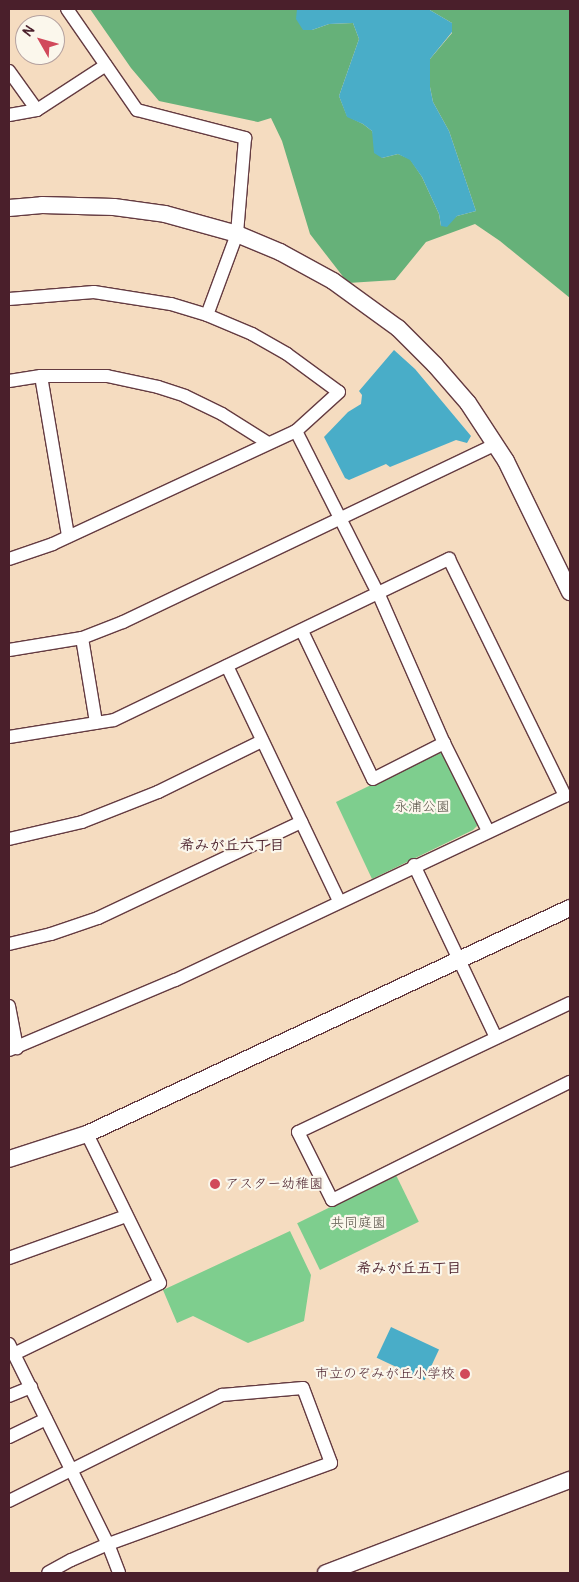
<!DOCTYPE html>
<html>
<head>
<meta charset="utf-8">
<style>
	body { margin:0 }
	#map { position:relative; width:579px; height:1582px; overflow:hidden; background:#f5dcc0; font-family:Pangolin,"Klee One",sans-serif }
	div>[style] { position:absolute }
	.green>* { inset:0; background:#7ece8e; transform-origin:0 0 }
	.forest>* { inset:0; background:#66b179 }
	.water>* { inset:0; background:#49adc8; transform-origin:0 0 }
	.roads { filter:drop-shadow(1px 0 #643b41) drop-shadow(-1px 0 #643b41) drop-shadow(0 1px #643b41) drop-shadow(0 -1px #643b41) }
	.minor>* { height:12px; margin:-6px; padding:0 6px; transform-origin:6px; border-radius:6px; background:#fff }
	.tertiary>* { height:16px; margin:-8px; padding:0 8px; transform-origin:8px; border-radius:8px; background:#fff }
	.dots>* { width:14px; height:14px; translate:-50% -50%; box-sizing:border-box; border:2px solid #fbf7ec; border-radius:50% }
	span { translate:-50% -50%; white-space:nowrap; text-align:center; line-height:1.15; -webkit-text-stroke:4.5px #fbf7ec; paint-order:stroke }
	.park-label { font-size:14px; color:#5a5449 }
	.poi-label { font-size:14px; color:#4a1f2b }
	.left { translate:0 -50%; text-align:left }
	.right { translate:-100% -50%; text-align:right }
	.neighbourhood-label { font-size:15px; color:#4a1f2b; font-weight:700 }
	.frame { position:absolute; inset:0; border:10px solid #4a1f2b; pointer-events:none }
	.north { position:absolute; left:15px; top:15px; width:50px; height:50px; box-sizing:border-box; background:#fbf7ec; border:1px solid #b4a19f; border-radius:50%; rotate:308deg; font-size:14px; font-weight:700; line-height:20px; text-align:center; color:#4a1f2b }
	.north::after { content:''; display:block; margin:auto; width:18px; height:22px; background:#d1495b; clip-path:polygon(50% 0,100% 100%,50% 72%,0 100%) }
</style>
</head>
<body>
<div id="map">
	<div class="green">
		<div style="clip-path:polygon(439px 752px,445px 754px,479px 824px,473px 830px,372px 879px,336px 802px)"></div>
		<div style="left:396px;top:1175px;width:52px;height:110px;rotate:64deg"></div>
		<div style="clip-path:polygon(290px 1231px,311px 1275px,304px 1321px,248px 1343px,193px 1316px,177px 1323px,163px 1290px)"></div>
	</div>
	<div class="forest">
		<div style="clip-path:polygon(90px 9px,297px 9px,312px 30px,329px 24px,353px 23px,359px 39px,339px 96px,347px 116px,363px 124px,372px 131px,382px 158px,398px 154px,410px 159px,422px 177px,439px 214px,441px 226px,457px 216px,476px 211px,449px 131px,433px 102px,430px 87px,430px 59px,452px 33px,452px 23px,428px 9px,570px 9px,570px 298px,500px 241px,475px 224px,426px 242px,395px 280px,348px 283px,310px 234px,282px 141px,271px 118px,258px 122px,159px 101px,131px 68px)"></div>
	</div>
	<div class="water">
		<div style="clip-path:polygon(297px 9px,428px 9px,452px 23px,452px 32px,430px 59px,430px 87px,433px 102px,449px 131px,476px 211px,457px 216px,447px 227px,441px 226px,439px 214px,422px 177px,410px 160px,398px 154px,382px 158px,374px 153px,372px 131px,363px 124px,347px 117px,339px 96px,359px 39px,353px 23px,329px 24px,312px 30px,303px 30px,296px 19px)"></div>
		<div style="clip-path:polygon(394px 350px,415px 369px,471px 436px,467px 443px,456px 440px,390px 467px,386px 464px,349px 480px,345px 478px,324px 437px,348px 412px,361px 404px,362px 395px,359px 391px)"></div>
		<div style="left:391px;top:1327px;width:53px;height:34px;rotate:25deg"></div>
	</div>
	<div class="roads">
		<div class="minor">
			<div style="left:67px;top:9px;width:123px;rotate:55.3deg"></div>
			<div style="left:137px;top:110px;width:112px;rotate:14.5deg"></div>
			<div style="left:245px;top:138px;width:96px;rotate:94.8deg"></div>
			<div style="left:237px;top:234px;width:86px;rotate:110.3deg"></div>
			<div style="left:9px;top:71px;width:48px;rotate:54.3deg"></div>
			<div style="left:9px;top:115px;width:28px;rotate:-10deg"></div>
			<div style="left:37px;top:110px;width:82px;rotate:-33.1deg"></div>
			<div style="left:9px;top:299px;width:85px;rotate:-4.7deg"></div>
			<div style="left:94px;top:292px;width:78px;rotate:8.9deg"></div>
			<div style="left:171px;top:304px;width:38px;rotate:17deg"></div>
			<div style="left:207px;top:315px;width:49px;rotate:22.9deg"></div>
			<div style="left:252px;top:334px;width:40px;rotate:29.7deg"></div>
			<div style="left:287px;top:354px;width:64px;rotate:36.2deg"></div>
			<div style="left:339px;top:392px;width:58px;rotate:137.8deg"></div>
			<div style="left:296px;top:431px;width:268px;rotate:155.1deg"></div>
			<div style="left:53px;top:544px;width:46px;rotate:161.2deg"></div>
			<div style="left:41px;top:376px;width:162px;rotate:80.4deg"></div>
			<div style="left:9px;top:381px;width:32px;rotate:-9deg"></div>
			<div style="left:41px;top:376px;width:66px"></div>
			<div style="left:107px;top:376px;width:52px;rotate:12.2deg"></div>
			<div style="left:158px;top:387px;width:28px;rotate:18deg"></div>
			<div style="left:185px;top:396px;width:41px;rotate:25.9deg"></div>
			<div style="left:222px;top:414px;width:54px;rotate:32.2deg"></div>
			<div style="left:296px;top:431px;width:184px;rotate:63.2deg"></div>
			<div style="left:379px;top:595px;width:162px;rotate:66.3deg"></div>
			<div style="left:444px;top:743px;width:98px;rotate:63.4deg"></div>
			<div style="left:302px;top:631px;width:164px;rotate:64.4deg"></div>
			<div style="left:373px;top:779px;width:80px;rotate:-26.9deg"></div>
			<div style="left:82px;top:638px;width:86px;rotate:80.6deg"></div>
			<div style="left:9px;top:650px;width:74px;rotate:-9.3deg"></div>
			<div style="left:82px;top:638px;width:44px;rotate:-21.3deg"></div>
			<div style="left:123px;top:622px;width:413px;rotate:-25.5deg"></div>
			<div style="left:227px;top:666px;width:260px;rotate:64.5deg"></div>
			<div style="left:9px;top:737px;width:106px;rotate:-9.2deg"></div>
			<div style="left:114px;top:720px;width:372px;rotate:-25.7deg"></div>
			<div style="left:449px;top:559px;width:264px;rotate:63.9deg"></div>
			<div style="left:565px;top:796px;width:431px;rotate:154.7deg"></div>
			<div style="left:175px;top:980px;width:180px;rotate:157.1deg"></div>
			<div style="left:9px;top:839px;width:75px;rotate:-13.1deg"></div>
			<div style="left:82px;top:822px;width:82px;rotate:-21.5deg"></div>
			<div style="left:158px;top:792px;width:116px;rotate:-26.1deg"></div>
			<div style="left:414px;top:865px;width:191px;rotate:64.6deg"></div>
			<div style="left:9px;top:944px;width:43px;rotate:-13.4deg"></div>
			<div style="left:51px;top:934px;width:50px;rotate:-18.8deg"></div>
			<div style="left:98px;top:918px;width:225px;rotate:-25.3deg"></div>
			<div style="left:570px;top:1003px;width:301px;rotate:154.6deg"></div>
			<div style="left:298px;top:1132px;width:76px;rotate:63.4deg"></div>
			<div style="left:332px;top:1200px;width:266px;rotate:-26.4deg"></div>
			<div style="left:9px;top:1006px;width:43px;rotate:79.2deg"></div>
			<div style="left:9px;top:1258px;width:124px;rotate:-19.7deg"></div>
			<div style="left:9px;top:1344px;width:223px;rotate:63.7deg"></div>
			<div style="left:108px;top:1544px;width:31px;rotate:69deg"></div>
			<div style="left:14px;top:1354px;width:162px;rotate:-25.9deg"></div>
			<div style="left:160px;top:1283px;width:166px;rotate:-116.1deg"></div>
			<div style="left:9px;top:1396px;width:24px;rotate:-22deg"></div>
			<div style="left:9px;top:1437px;width:41px;rotate:-25.9deg"></div>
			<div style="left:9px;top:1501px;width:238px;rotate:-26.5deg"></div>
			<div style="left:222px;top:1395px;width:81px;rotate:-4.9deg"></div>
			<div style="left:303px;top:1388px;width:80px;rotate:69.5deg"></div>
			<div style="left:331px;top:1463px;width:237px;rotate:160deg"></div>
			<div style="left:108px;top:1544px;width:40px;rotate:156.6deg"></div>
			<div style="left:71px;top:1560px;width:26px;rotate:151deg"></div>
		</div>
		<div class="tertiary">
			<div style="left:9px;top:208px;width:33px;rotate:-5deg"></div>
			<div style="left:42px;top:205px;width:72px;rotate:1.6deg"></div>
			<div style="left:114px;top:207px;width:51px;rotate:7.8deg"></div>
			<div style="left:165px;top:214px;width:75px;rotate:15.5deg"></div>
			<div style="left:237px;top:234px;width:47px;rotate:22.7deg"></div>
			<div style="left:280px;top:252px;width:60px;rotate:28.7deg"></div>
			<div style="left:333px;top:281px;width:80px;rotate:35.9deg"></div>
			<div style="left:398px;top:328px;width:52px;rotate:45deg"></div>
			<div style="left:435px;top:365px;width:50px;rotate:49deg"></div>
			<div style="left:468px;top:403px;width:69px;rotate:56.8deg"></div>
			<div style="left:506px;top:461px;width:146px;rotate:64deg"></div>
			<div style="left:9px;top:1159px;width:82px;rotate:-17.8deg"></div>
			<div style="left:87px;top:1134px;width:533px;rotate:-25.08deg"></div>
			<div style="left:326px;top:1573px;width:261px;rotate:-20.9deg"></div>
		</div>
	</div>
	<div class="dots">
		<div style="left:215px;top:1184px;background:#d1495b"></div>
		<div style="left:465px;top:1374px;background:#d1495b"></div>
	</div>
	<div class="park-label">
		<span style="left:422px;top:807px">永浦公園</span>
		<span style="left:358px;top:1223px">共同庭園</span>
	</div>
	<div class="poi-label">
		<span class="left" style="left:225px;top:1184px">アスター幼稚園</span>
		<span class="right" style="left:455px;top:1374px">市立のぞみが丘小学校</span>
	</div>
	<div class="neighbourhood-label">
		<span style="left:232px;top:846px">希みが丘六丁目</span>
		<span style="left:409px;top:1269px">希みが丘五丁目</span>
	</div>
	<div class="frame"></div>
	<div class="north">N</div>
</div>
</body>
</html>
